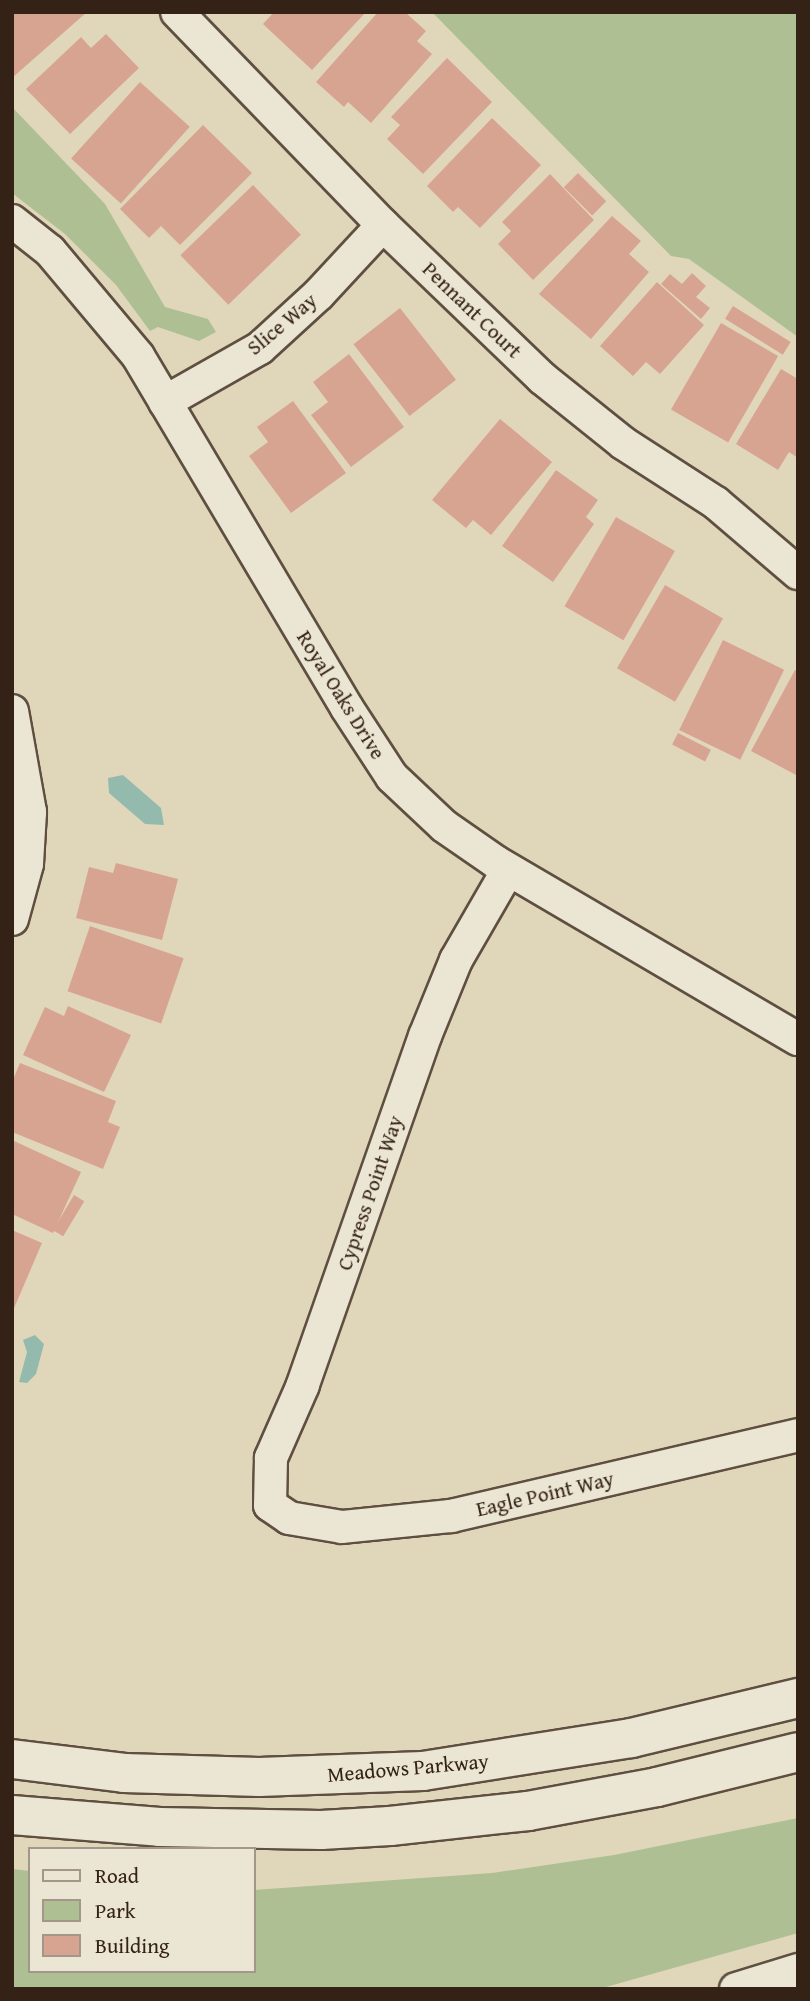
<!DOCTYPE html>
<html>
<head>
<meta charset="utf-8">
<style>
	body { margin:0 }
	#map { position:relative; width:810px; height:2001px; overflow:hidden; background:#e0d7bb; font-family:"Gentium Book Plus",serif }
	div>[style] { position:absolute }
	.green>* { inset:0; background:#aebf93 }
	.water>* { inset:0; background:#94baae }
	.building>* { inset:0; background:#d8a492; transform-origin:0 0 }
	.roads { filter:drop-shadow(2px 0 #5f4f40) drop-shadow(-2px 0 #5f4f40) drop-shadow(0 2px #5f4f40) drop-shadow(0 -2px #5f4f40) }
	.minor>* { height:32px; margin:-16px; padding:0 16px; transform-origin:16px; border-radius:16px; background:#ebe5d3 }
	.secondary>* { height:38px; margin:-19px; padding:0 19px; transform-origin:19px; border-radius:19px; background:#ebe5d3 }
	span { translate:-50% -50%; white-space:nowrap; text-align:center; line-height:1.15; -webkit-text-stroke:5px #ebe5d3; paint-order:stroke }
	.street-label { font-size:21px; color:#342217 }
	.frame { position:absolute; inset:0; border:14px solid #342217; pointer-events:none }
	.legend { position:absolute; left:28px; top:1847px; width:228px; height:126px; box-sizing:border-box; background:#ebe5d3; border:2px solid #a29788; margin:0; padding:9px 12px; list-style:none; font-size:21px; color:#342217 }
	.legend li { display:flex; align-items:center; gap:14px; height:35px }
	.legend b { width:35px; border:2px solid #a29788 }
</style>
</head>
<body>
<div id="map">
	<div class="green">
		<div style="clip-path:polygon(432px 12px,798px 12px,798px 337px,689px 259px,671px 256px)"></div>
		<div style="clip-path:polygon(12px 107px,105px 204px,165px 307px,208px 319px,216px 332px,199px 341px,158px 327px,150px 331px,116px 285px,65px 234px,12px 193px)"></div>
		<div style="clip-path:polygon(798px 1818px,798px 1933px,599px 1989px,12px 1989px,12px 1869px,30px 1871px,30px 1971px,254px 1971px,254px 1890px,492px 1873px,614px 1855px)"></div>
	</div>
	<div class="water">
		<div style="clip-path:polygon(123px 775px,161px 808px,164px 825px,145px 824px,109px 793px,108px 778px)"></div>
		<div style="clip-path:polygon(35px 1335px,44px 1344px,36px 1374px,27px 1383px,19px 1382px,27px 1352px,23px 1340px)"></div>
	</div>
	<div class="building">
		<div style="clip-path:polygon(12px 12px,87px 12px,12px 78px)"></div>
		<div style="clip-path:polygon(274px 12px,366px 12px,312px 70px,263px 24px)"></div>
		<div style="clip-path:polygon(378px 12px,405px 12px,426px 31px,417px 41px,432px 54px,371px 123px,348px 102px,344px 107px,316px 82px)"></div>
		<div style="clip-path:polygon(106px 34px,139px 68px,70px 134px,26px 89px,81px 37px,91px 48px)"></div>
		<div style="clip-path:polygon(447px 58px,492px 102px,423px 174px,387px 139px,400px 125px,391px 117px)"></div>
		<div style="left:140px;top:82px;width:67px;height:103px;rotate:42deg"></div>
		<div style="clip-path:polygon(492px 118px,541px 165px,480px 228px,458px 207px,453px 212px,427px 186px)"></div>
		<div style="clip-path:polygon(203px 125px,252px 173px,180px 245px,161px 226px,149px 238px,120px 209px)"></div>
		<div style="left:578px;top:173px;width:40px;height:20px;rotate:45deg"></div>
		<div style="clip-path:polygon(550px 174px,594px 220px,533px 280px,498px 244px,511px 231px,502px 222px)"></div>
		<div style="left:253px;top:185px;width:69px;height:101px;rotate:46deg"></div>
		<div style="clip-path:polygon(612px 216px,641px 241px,629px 254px,649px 272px,591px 339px,539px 294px)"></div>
		<div style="clip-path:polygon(692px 273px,706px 286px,696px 297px,710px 308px,701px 319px,661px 284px,670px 274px,682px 284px)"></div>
		<div style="clip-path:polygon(657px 282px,704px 325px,660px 374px,646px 362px,633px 376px,600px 346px)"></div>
		<div style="left:733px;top:306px;width:68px;height:15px;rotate:32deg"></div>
		<div style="left:400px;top:308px;width:91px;height:59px;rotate:52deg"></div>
		<div style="left:721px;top:323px;width:66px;height:100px;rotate:30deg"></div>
		<div style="clip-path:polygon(349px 354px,404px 427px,351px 467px,311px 415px,328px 402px,313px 382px)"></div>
		<div style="clip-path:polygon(781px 369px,798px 379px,798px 458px,789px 452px,778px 470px,736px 444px)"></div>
		<div style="clip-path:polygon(293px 401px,346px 473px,291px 513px,249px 456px,268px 442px,257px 427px)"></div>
		<div style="clip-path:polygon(500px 419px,552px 462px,491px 535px,473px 520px,466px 528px,432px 500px)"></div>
		<div style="clip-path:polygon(556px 470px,598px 500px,586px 517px,594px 524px,553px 582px,502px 546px)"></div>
		<div style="left:616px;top:517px;width:68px;height:103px;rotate:30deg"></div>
		<div style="left:665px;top:585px;width:67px;height:96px;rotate:30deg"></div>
		<div style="left:723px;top:640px;width:68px;height:100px;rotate:26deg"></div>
		<div style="clip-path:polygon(795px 670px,798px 671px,798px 776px,751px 751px)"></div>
		<div style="left:678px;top:733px;width:37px;height:13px;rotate:27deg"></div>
		<div style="clip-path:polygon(116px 863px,178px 879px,162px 940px,76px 918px,89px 867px,113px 873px)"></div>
		<div style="left:90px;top:926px;width:99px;height:69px;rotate:19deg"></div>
		<div style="clip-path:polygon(68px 1006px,131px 1035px,104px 1092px,23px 1055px,45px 1007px,64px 1016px)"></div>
		<div style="clip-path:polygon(20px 1063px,116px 1101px,108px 1122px,120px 1127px,103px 1169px,12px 1132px,12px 1082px)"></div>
		<div style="clip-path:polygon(12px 1140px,81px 1172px,53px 1233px,12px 1214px)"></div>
		<div style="left:74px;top:1195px;width:12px;height:41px;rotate:31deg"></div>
		<div style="clip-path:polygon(12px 1230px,42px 1243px,12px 1313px)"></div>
	</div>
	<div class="roads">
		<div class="minor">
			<div style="left:177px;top:12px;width:296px;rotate:46deg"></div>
			<div style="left:383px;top:225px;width:221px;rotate:43.9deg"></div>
			<div style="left:542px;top:378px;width:104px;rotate:38.7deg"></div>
			<div style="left:623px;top:443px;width:111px;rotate:32.8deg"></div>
			<div style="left:716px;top:503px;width:108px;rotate:40.5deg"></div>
			<div style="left:12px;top:221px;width:48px;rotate:38.3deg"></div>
			<div style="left:50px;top:251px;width:137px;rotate:50deg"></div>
			<div style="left:138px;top:356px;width:409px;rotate:59.3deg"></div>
			<div style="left:347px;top:708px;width:82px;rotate:56.9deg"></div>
			<div style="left:392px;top:777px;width:71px;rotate:43.3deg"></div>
			<div style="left:444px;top:826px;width:63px;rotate:34.7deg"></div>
			<div style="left:496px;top:862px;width:350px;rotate:30.4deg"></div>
			<div style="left:165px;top:402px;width:109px;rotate:-29.6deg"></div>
			<div style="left:260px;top:348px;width:80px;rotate:-42.5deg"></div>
			<div style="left:319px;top:294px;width:94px;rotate:-47.2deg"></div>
			<div style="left:12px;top:711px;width:103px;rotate:79.9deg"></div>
			<div style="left:30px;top:812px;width:52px;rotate:93.3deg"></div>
			<div style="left:27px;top:864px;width:57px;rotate:105.3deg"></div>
			<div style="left:508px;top:870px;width:104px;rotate:120deg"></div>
			<div style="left:456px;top:960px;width:82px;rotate:112.2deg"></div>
			<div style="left:425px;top:1036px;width:370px;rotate:109.3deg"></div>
			<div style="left:303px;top:1385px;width:80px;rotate:113.7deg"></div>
			<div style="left:271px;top:1458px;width:47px;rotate:91.2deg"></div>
			<div style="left:270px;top:1505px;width:23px;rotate:34deg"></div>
			<div style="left:289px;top:1518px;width:54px;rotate:9.6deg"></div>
			<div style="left:342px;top:1527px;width:110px;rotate:-5.8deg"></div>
			<div style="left:451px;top:1516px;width:356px;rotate:-13.1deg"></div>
			<div style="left:736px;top:1989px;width:65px;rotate:-17deg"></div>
		</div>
		<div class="secondary">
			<div style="left:12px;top:1759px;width:113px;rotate:7.1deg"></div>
			<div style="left:124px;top:1773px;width:135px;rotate:1.7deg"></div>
			<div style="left:259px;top:1777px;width:164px;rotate:-2.1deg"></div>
			<div style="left:423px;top:1771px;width:211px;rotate:-9deg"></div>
			<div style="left:631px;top:1738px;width:172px;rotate:-13.5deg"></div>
			<div style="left:12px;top:1815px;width:148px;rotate:4.6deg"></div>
			<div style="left:160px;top:1827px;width:161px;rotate:1.1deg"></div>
			<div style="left:321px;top:1830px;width:69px;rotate:-3.3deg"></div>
			<div style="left:390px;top:1826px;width:139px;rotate:-6.2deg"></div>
			<div style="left:528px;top:1811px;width:131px;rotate:-10.5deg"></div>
			<div style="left:657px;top:1787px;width:145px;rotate:-13.9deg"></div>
		</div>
	</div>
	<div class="street-label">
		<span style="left:472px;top:310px;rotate:44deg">Pennant Court</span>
		<span style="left:282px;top:324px;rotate:-40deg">Slice Way</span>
		<span style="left:341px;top:695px;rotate:58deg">Royal Oaks Drive</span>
		<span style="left:370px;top:1193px;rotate:-71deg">Cypress Point Way</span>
		<span style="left:545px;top:1494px;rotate:-13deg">Eagle Point Way</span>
		<span style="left:408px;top:1768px;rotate:-5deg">Meadows Parkway</span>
	</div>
	<div class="frame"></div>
	<ul class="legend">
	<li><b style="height:9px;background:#ebe5d3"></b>Road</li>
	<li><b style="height:19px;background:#aebf93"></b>Park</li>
	<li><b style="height:19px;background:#d8a492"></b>Building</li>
	</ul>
</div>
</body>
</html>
